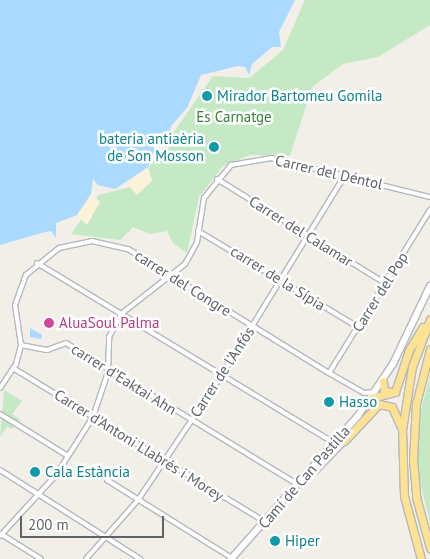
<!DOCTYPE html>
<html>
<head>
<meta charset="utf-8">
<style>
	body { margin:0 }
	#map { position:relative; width:430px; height:559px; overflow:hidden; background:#f1efe8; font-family:"PT Sans",sans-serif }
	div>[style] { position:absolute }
	.green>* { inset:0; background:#c5e8c5 }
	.sand>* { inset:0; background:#fbf3d9 }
	.water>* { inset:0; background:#aadaff }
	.roads { filter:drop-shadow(1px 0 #b5b8bc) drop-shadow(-1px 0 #b5b8bc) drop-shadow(0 1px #b5b8bc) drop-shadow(0 -1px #b5b8bc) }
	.street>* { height:4px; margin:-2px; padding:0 2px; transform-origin:2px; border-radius:2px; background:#fff }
	.secondary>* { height:5.5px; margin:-2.75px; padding:0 2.75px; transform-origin:2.75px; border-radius:2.75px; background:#fff }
	.highway>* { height:7px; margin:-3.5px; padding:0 3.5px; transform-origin:3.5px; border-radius:3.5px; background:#fde293 }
	.dots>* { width:14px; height:14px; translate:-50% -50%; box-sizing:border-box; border:2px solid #fff; border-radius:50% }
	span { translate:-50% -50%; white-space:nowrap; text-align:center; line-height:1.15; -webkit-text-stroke:5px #fff; paint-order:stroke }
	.culture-label { font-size:15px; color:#0d838f }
	.left { translate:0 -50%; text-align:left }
	.right { translate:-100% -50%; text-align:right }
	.park-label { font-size:15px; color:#348238 }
	.street-label { font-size:15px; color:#5f6368 }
	.hotel-label { font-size:15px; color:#b23c85 }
	.scale { position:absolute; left:20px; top:516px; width:144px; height:22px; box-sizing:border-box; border:2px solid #5f6368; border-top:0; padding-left:6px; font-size:15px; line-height:18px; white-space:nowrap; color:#5f6368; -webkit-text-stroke:4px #fff; paint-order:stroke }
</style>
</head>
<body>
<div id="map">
	<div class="green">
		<div style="clip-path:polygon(305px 0,430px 0,430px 25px,378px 57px,343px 64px,312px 87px,290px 156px,250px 155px,223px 166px,199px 197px,187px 253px,173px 243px,167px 231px,150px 234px,133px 227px,120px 240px,71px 234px,99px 195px,130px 187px,148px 169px,213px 76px,249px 78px,283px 50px)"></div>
		<div style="clip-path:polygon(430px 376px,430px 523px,417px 469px,421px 410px)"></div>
		<div style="clip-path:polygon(4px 390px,22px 401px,12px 414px,21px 420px,12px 429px,7px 427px,0 437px)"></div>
	</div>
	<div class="sand">
		<div style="clip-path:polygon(148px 167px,152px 181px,137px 195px,127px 184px)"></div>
		<div style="clip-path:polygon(91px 194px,100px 202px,87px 225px,77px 215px)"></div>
	</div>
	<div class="water">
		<div style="clip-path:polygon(0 0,295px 0,279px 32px,281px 47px,272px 47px,252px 64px,249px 75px,245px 67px,238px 66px,201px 75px,187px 108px,171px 126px,167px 142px,164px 139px,157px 142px,148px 167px,115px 189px,98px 185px,93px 179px,91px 194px,77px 215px,56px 223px,56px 238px,51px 231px,41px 233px,0 245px)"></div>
		<div style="clip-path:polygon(30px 328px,42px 335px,41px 339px,30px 337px)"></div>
	</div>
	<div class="roads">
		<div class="street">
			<div style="left:217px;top:179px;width:198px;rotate:31.8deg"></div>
			<div style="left:198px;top:231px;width:187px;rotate:31deg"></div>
			<div style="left:37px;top:263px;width:347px;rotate:31.2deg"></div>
			<div style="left:21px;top:345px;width:26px;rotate:11deg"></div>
			<div style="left:47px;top:350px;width:20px;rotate:-20deg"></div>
			<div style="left:66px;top:343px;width:273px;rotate:31.4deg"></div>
			<div style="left:13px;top:368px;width:295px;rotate:31.4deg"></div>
			<div style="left:329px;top:373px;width:192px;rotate:-58.2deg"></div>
			<div style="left:0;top:388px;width:29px;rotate:-56deg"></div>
			<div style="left:16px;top:364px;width:20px;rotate:-75deg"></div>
			<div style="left:21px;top:345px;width:40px;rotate:-98.5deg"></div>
			<div style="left:15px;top:305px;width:32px;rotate:-70deg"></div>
			<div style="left:26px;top:275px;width:43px;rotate:-39.3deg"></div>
			<div style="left:59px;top:248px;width:34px;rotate:-12deg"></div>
			<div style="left:92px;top:241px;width:37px;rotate:13deg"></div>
			<div style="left:128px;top:249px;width:236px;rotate:31.7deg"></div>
			<div style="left:329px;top:373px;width:40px;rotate:29.7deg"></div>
			<div style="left:364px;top:393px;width:10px;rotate:-6deg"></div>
			<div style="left:0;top:414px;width:80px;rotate:31.7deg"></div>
			<div style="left:0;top:470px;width:166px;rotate:32.4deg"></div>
			<div style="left:107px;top:480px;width:147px;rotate:32deg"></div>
			<div style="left:1px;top:534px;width:47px;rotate:32deg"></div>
			<div style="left:0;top:536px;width:83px;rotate:-47.4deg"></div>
			<div style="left:56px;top:475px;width:69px;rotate:-57.5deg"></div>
			<div style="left:93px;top:417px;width:47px;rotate:-71.6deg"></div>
			<div style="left:108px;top:372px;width:35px;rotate:-88deg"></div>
			<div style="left:109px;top:337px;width:26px;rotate:-62deg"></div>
			<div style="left:121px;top:314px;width:81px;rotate:-38deg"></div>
			<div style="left:185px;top:264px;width:25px;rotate:-61deg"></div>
			<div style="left:197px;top:242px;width:45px;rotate:-81deg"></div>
			<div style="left:204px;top:198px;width:43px;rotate:-50.7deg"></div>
			<div style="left:231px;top:165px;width:41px;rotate:-9.9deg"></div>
			<div style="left:271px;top:158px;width:164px;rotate:13.8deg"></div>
			<div style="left:86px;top:559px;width:79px;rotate:-48.6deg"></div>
			<div style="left:138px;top:500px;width:151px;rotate:-56.1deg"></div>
			<div style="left:222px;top:375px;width:235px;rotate:-58.4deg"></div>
		</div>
		<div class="secondary">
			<div style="left:315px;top:471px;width:42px;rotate:-46deg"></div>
			<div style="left:231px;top:559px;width:191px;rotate:-48.4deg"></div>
			<div style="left:358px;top:416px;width:63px;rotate:-56.1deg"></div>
			<div style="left:393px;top:364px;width:86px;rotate:-64.6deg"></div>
		</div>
		<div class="highway">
			<div style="left:430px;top:349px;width:57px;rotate:104.3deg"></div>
			<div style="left:416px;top:404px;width:55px;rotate:93.1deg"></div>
			<div style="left:413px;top:459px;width:38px;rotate:85deg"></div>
			<div style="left:416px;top:497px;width:53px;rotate:74.6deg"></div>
			<div style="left:383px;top:381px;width:9px;rotate:84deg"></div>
			<div style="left:384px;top:390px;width:7px;rotate:16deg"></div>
			<div style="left:371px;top:398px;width:25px;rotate:-14deg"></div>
			<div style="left:395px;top:392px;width:44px;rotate:-71.6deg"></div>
			<div style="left:409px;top:350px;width:27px;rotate:-59deg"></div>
			<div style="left:344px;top:441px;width:51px;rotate:-46.6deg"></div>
			<div style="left:379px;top:404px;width:13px;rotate:13deg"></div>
			<div style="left:392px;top:407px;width:20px;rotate:66deg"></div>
			<div style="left:421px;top:559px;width:65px;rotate:-105.1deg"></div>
			<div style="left:404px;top:496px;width:66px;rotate:-91.7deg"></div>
			<div style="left:402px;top:430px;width:64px;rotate:-81deg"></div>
			<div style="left:412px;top:367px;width:51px;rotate:-69.4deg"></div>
		</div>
	</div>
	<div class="dots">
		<div style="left:207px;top:96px;background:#0f9aa8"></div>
		<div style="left:214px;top:147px;background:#0f9aa8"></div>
		<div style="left:49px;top:323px;background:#d1479c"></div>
		<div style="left:329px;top:402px;background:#0f9aa8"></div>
		<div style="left:35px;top:472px;background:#0f9aa8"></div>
		<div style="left:275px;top:541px;background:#0f9aa8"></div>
	</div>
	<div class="culture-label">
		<span class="left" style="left:217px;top:96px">Mirador Bartomeu Gomila</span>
		<span class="right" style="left:204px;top:147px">bateria antiaèria<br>de Son Mosson</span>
		<span class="left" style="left:339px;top:402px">Hasso</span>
		<span class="left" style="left:45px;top:472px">Cala Estància</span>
		<span class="left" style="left:285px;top:541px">Hiper</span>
	</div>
	<div class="park-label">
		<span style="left:234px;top:117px">Es Carnatge</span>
	</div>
	<div class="street-label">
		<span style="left:329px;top:172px;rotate:13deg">Carrer del Déntol</span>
		<span style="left:301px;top:231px;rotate:32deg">Carrer del Calamar</span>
		<span style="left:278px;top:278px;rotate:32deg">carrer de la Sípia</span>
		<span style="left:183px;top:283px;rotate:32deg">carrer del Congre</span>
		<span style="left:380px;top:292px;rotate:-58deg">Carrer del Pop</span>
		<span style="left:222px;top:372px;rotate:-57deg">Carrer de l'Anfós</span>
		<span style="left:124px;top:379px;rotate:32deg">carrer d'Eaktai Ahn</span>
		<span style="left:139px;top:445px;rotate:32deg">Carrer d'Antoni Llabrés i Morey</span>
		<span style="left:304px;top:477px;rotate:-49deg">Camí de Can Pastilla</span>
	</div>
	<div class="hotel-label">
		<span class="left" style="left:59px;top:323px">AluaSoul Palma</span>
	</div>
	<div class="scale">200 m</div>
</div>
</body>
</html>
